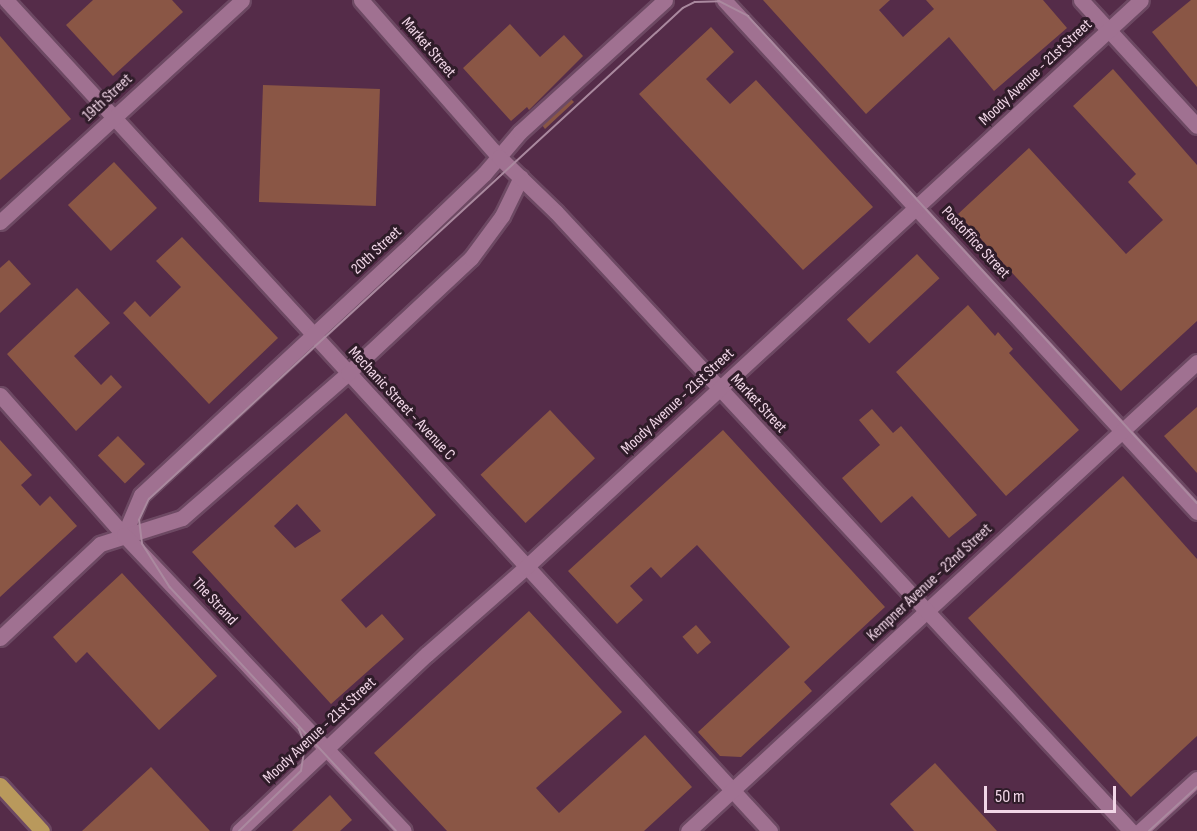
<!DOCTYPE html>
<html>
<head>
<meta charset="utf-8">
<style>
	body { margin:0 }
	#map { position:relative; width:1197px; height:831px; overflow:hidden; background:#552c49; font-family:"Sofia Sans Condensed",sans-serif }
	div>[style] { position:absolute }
	.building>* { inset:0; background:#8a5645; transform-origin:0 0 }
	.roads { filter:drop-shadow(2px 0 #6d4963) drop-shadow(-2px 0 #6d4963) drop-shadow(0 2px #6d4963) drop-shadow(0 -2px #6d4963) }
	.minor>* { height:15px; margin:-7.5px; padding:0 7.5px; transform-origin:7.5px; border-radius:7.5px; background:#a07191 }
	.tertiary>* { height:15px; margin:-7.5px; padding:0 7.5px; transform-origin:7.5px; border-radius:7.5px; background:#a07191 }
	.secondary>* { height:15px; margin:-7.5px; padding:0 7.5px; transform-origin:7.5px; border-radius:7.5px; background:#a07191 }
	.primary>* { height:15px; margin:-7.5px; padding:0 7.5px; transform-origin:7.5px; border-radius:7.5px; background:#b9995c }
	.tram>* { height:1.5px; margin:-0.75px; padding:0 0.75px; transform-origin:0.75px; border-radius:0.75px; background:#aa899f }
	span { translate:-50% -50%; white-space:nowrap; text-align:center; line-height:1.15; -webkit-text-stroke:6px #2f1c29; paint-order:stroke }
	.street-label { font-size:16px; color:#f1d6e7 }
	.scale { position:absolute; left:984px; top:786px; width:132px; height:27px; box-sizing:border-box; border:3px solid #f1d6e7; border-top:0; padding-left:8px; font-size:18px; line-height:21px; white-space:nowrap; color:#f1d6e7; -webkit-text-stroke:4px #2f1c29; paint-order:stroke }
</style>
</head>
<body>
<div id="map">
	<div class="building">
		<div style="clip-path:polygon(93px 0,172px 0,183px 12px,113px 76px,66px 25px)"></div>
		<div style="clip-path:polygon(763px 0,890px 0,879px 10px,903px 37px,934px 9px,926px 0,1043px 0,1067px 28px,994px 91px,949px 37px,866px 114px)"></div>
		<div style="clip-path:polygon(1191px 0,1197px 0,1197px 87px,1152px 32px)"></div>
		<div style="clip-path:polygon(510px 24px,540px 57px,564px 35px,583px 56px,529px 110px,527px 107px,511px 121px,463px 68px)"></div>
		<div style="clip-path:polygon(711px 27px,734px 52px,706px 79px,730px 104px,756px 80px,873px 207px,803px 270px,639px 94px)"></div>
		<div style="clip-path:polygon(0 36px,71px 119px,0 180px)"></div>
		<div style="clip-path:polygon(1113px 69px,1197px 165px,1197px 321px,1121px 391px,958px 214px,1029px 148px,1126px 254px,1163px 220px,1128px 182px,1136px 174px,1073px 106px)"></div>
		<div style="left:263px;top:85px;width:117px;height:117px;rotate:2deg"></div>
		<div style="clip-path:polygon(571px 99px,574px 102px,545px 129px,542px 125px)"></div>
		<div style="left:114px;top:162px;width:63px;height:63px;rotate:47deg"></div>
		<div style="clip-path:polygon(182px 237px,278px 338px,209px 404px,123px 313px,135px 301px,150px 317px,181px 287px,156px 261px)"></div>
		<div style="left:917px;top:254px;width:33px;height:96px;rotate:47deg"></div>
		<div style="clip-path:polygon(9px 260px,31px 284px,0 313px,0 268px)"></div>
		<div style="clip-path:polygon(77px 288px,110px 323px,74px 356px,101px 385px,111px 375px,122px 387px,76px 431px,7px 354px)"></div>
		<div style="clip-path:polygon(968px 305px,995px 336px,998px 332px,1013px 349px,1009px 353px,1079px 430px,1006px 496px,896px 372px)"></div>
		<div style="clip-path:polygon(1197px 407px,1197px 473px,1164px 436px)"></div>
		<div style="clip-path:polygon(872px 409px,893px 433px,901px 426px,977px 515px,949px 538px,912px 496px,881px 523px,842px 478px,880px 445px,859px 420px)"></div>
		<div style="left:550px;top:410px;width:66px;height:95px;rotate:47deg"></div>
		<div style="clip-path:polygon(evenodd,346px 413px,436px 515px,341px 600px,366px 628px,382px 614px,404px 639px,331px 704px,192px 552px,346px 413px,297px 504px,321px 531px,295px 548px,274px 526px,297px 504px)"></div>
		<div style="clip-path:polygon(723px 430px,885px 607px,804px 682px,812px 691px,741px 757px,720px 756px,698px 732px,790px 647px,697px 545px,661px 578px,651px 567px,630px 586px,643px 600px,617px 624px,568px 571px)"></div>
		<div style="left:118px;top:436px;width:39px;height:28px;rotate:46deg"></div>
		<div style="clip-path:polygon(0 440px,32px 475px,21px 485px,40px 506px,50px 496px,77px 526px,0 597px)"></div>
		<div style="clip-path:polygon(1123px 476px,1197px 559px,1197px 736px,1131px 797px,968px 618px)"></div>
		<div style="clip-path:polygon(122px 573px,217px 676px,159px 730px,87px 652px,76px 663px,53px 637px)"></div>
		<div style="clip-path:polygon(529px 611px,622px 712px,536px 788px,559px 813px,645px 735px,692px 787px,644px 831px,447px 831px,374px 753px)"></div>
		<div style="left:696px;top:625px;width:23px;height:18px;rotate:49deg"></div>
		<div style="clip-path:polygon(935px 763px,997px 831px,914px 831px,890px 804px)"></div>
		<div style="clip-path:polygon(151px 767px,210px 831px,82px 831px)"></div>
		<div style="clip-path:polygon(330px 795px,352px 820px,340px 831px,292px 831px)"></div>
	</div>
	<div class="roads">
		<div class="minor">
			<div style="left:6px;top:0;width:1129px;rotate:47.41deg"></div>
			<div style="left:724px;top:0;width:697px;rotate:47.27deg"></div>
			<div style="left:124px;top:535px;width:43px;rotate:-67deg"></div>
			<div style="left:141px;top:495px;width:370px;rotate:-42.9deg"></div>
			<div style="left:412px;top:243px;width:100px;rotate:-43.8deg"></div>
			<div style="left:484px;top:174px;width:55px;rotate:-49.4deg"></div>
			<div style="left:520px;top:132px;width:196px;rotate:-42.3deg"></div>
			<div style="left:0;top:638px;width:137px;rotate:-43.2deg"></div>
			<div style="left:100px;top:544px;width:86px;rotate:-17.6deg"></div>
			<div style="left:182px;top:518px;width:220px;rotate:-41.1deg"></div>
			<div style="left:348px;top:373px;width:168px;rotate:-43.1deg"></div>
			<div style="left:471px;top:258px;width:52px;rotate:-53.6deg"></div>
			<div style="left:502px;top:216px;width:43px;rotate:-64deg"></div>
			<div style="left:688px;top:831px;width:692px;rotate:-42.66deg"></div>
		</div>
		<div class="tertiary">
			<div style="left:1081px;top:0;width:171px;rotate:47.4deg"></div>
			<div style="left:0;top:222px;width:328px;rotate:-42.5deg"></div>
			<div style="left:0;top:395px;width:187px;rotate:48.5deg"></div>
			<div style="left:124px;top:535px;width:407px;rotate:46.6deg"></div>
			<div style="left:1140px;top:831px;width:77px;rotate:-42.4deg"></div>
		</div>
		<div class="secondary">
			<div style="left:361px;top:0;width:209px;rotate:48.7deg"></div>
			<div style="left:499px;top:157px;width:79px;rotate:44deg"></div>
			<div style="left:556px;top:212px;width:845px;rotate:47.11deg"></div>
			<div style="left:239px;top:831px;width:258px;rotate:-43.3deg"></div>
			<div style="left:427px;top:654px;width:132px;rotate:-41.3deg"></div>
			<div style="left:526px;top:567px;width:836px;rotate:-42.67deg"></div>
		</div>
		<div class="primary">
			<div style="left:0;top:785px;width:62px;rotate:47.6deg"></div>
		</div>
	</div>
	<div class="tram">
		<div style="left:239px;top:831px;width:86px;rotate:-44.1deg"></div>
		<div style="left:301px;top:771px;width:26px;rotate:-81deg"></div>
		<div style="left:305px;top:745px;width:17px;rotate:-111deg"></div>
		<div style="left:396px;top:831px;width:332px;rotate:-132.9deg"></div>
		<div style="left:170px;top:588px;width:52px;rotate:-122.5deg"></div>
		<div style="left:142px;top:544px;width:24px;rotate:-97deg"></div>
		<div style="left:139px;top:520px;width:23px;rotate:-65deg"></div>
		<div style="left:149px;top:499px;width:725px;rotate:-42.6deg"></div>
		<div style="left:683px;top:8px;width:13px;rotate:-27deg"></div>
		<div style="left:695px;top:2px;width:24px;rotate:-2deg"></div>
		<div style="left:719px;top:1px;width:33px;rotate:27deg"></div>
		<div style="left:748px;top:16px;width:662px;rotate:47.32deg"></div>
		<div style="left:1149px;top:831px;width:65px;rotate:-42.5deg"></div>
	</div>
	<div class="street-label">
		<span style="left:428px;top:48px;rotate:49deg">Market Street</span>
		<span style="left:1036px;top:73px;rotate:-43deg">Moody Avenue - 21st Street</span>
		<span style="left:108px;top:98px;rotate:-43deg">19th Street</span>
		<span style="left:975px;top:243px;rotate:47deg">Postoffice Street</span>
		<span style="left:377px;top:251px;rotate:-43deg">20th Street</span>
		<span style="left:678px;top:402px;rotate:-43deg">Moody Avenue - 21st Street</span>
		<span style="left:401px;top:404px;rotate:47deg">Mechanic Street - Avenue C</span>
		<span style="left:758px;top:404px;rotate:47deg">Market Street</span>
		<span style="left:930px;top:583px;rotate:-43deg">Kempner Avenue - 22nd Street</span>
		<span style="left:214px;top:602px;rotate:47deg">The Strand</span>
		<span style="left:320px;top:731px;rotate:-43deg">Moody Avenue - 21st Street</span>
	</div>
	<div class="scale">50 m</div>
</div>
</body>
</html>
